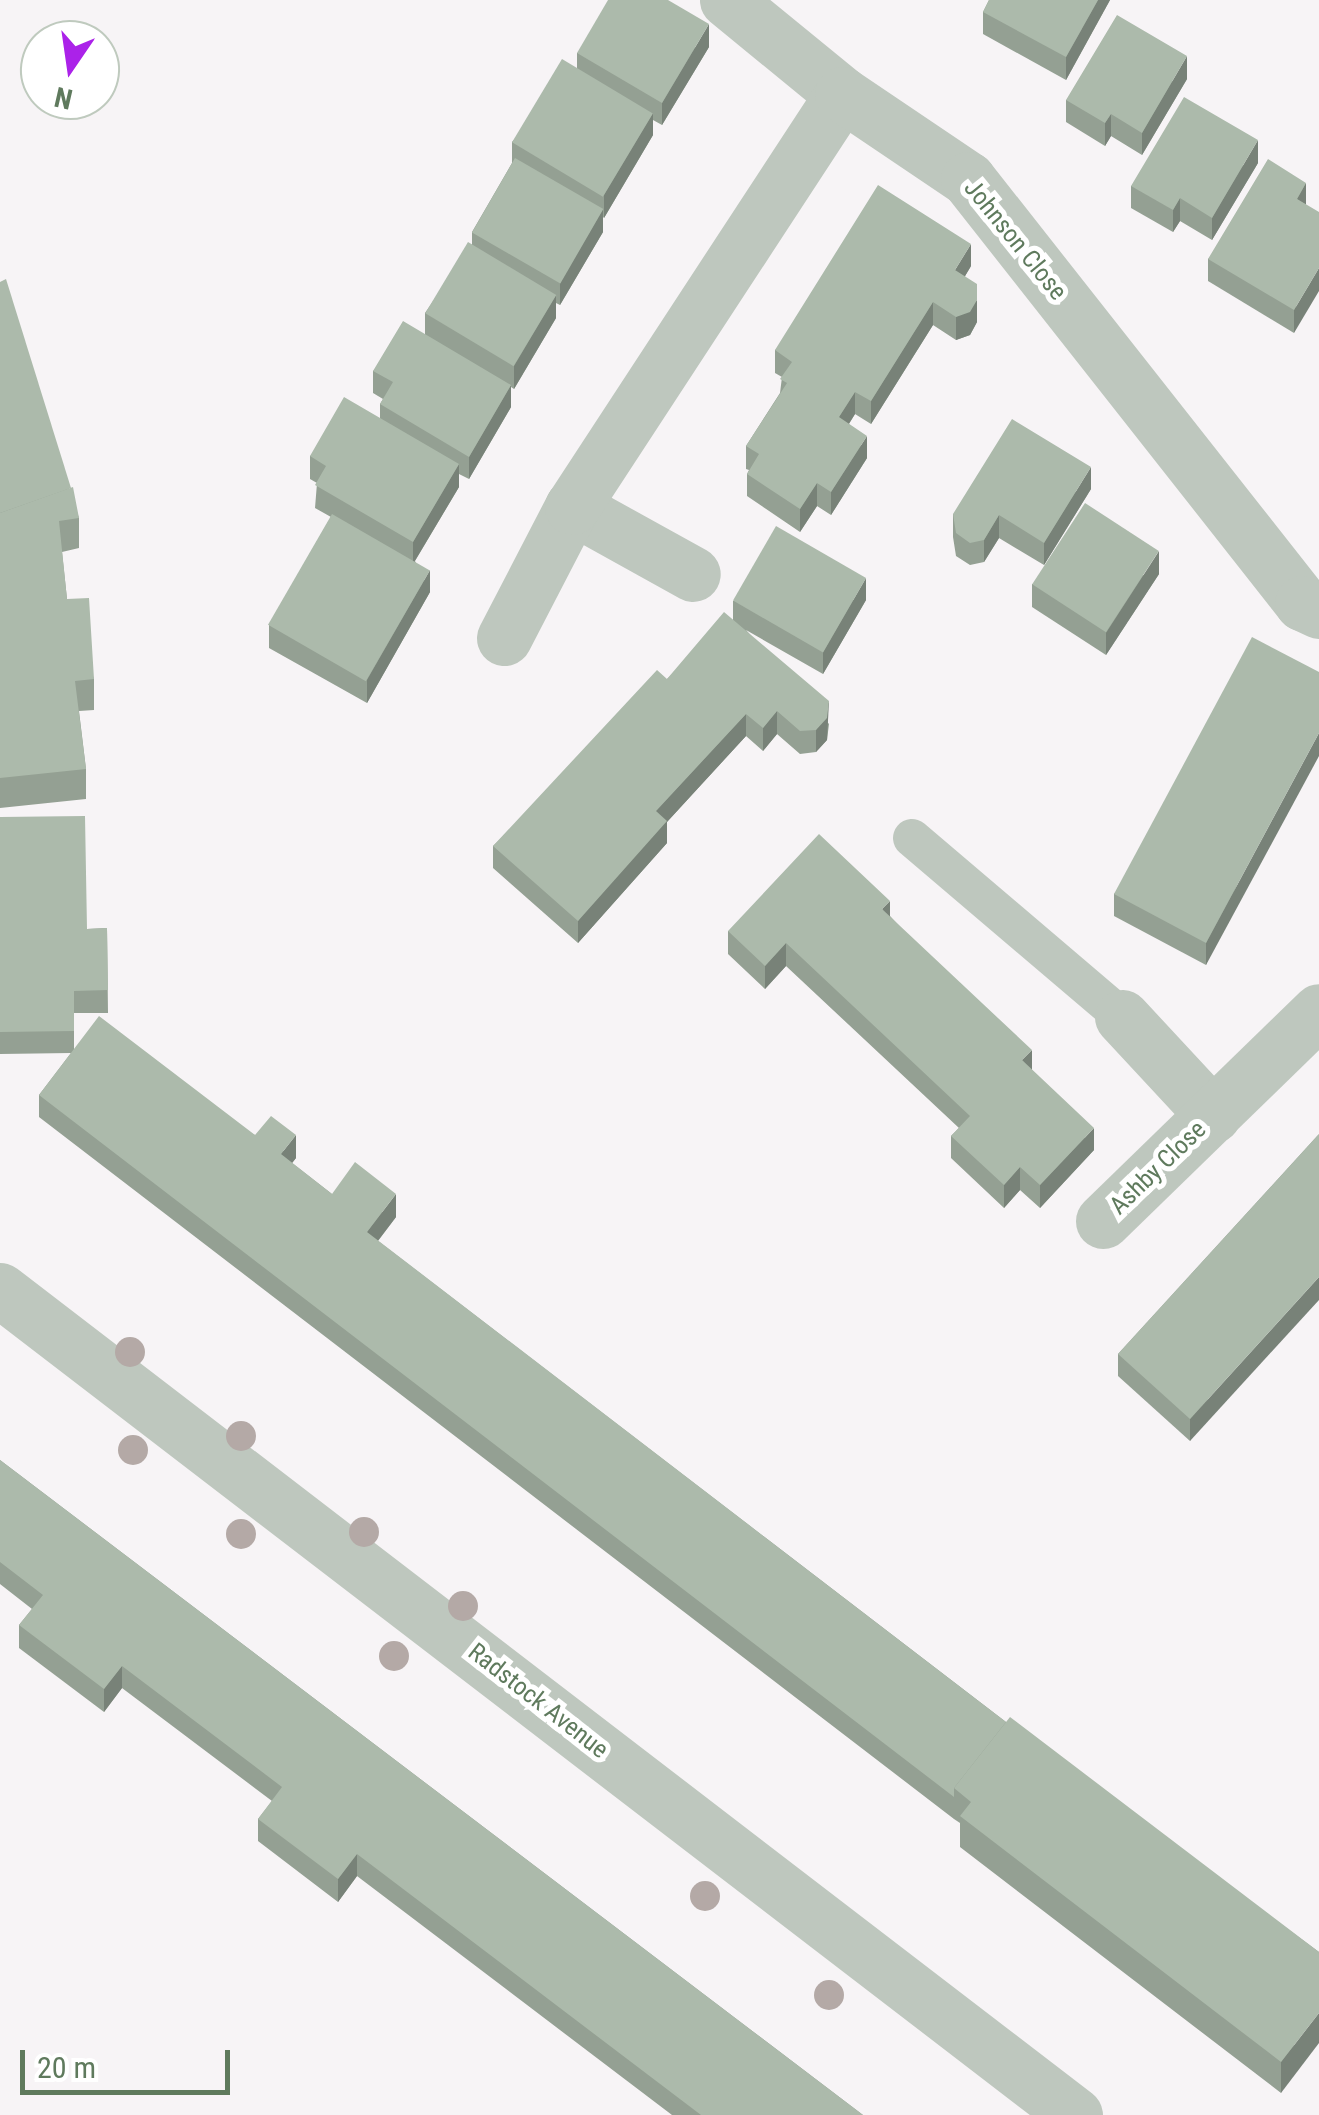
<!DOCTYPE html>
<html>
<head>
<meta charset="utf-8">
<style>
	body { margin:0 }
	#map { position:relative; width:1319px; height:2115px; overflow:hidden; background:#f7f4f6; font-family:"Roboto Condensed",sans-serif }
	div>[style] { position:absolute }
	.service>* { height:38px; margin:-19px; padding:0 19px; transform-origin:19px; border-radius:19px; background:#bec7be }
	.minor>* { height:55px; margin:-27.5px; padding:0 27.5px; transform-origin:27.5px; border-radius:27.5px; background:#bec7be }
	.trees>* { width:30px; height:30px; margin:-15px; border-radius:50%; background:#b4a9a6 }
	.wall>* { inset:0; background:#94a093 }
	.shaded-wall>* { inset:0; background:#788278 }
	.building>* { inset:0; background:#acbaab; transform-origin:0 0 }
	span { translate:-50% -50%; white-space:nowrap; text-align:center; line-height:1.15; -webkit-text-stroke:10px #fff; paint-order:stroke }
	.street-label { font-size:25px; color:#5f7a5d }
	.north { position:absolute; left:20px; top:20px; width:100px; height:100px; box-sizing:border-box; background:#fff; border:2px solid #bfcabe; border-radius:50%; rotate:193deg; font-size:28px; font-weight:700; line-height:40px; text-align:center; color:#5f7a5d }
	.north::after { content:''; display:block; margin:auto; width:35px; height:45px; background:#ab22e9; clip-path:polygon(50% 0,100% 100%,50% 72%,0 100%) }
	.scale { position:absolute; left:20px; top:2050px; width:210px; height:45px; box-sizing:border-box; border:5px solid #5f7a5d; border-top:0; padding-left:12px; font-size:30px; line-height:35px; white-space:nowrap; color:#5f7a5d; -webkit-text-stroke:8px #fff; paint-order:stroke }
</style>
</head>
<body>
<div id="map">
	<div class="service">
		<div style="left:912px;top:838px;width:276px;rotate:40.4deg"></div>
	</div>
	<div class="minor">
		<div style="left:727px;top:0;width:149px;rotate:39.3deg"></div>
		<div style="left:572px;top:507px;width:138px;rotate:29deg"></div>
		<div style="left:504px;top:638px;width:148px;rotate:-62.6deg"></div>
		<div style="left:572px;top:507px;width:493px;rotate:-56.8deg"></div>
		<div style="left:842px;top:94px;width:152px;rotate:34deg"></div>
		<div style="left:968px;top:179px;width:540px;rotate:51.77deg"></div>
		<div style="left:1302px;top:603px;width:19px;rotate:25deg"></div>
		<div style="left:1122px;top:1017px;width:134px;rotate:47.1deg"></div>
		<div style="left:1103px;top:1221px;width:301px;rotate:-44.2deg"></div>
		<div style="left:0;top:1290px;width:1355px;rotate:37.5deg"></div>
	</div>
	<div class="trees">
		<div style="left:130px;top:1352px"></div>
		<div style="left:241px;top:1436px"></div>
		<div style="left:133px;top:1450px"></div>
		<div style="left:364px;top:1532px"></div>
		<div style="left:241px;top:1534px"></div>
		<div style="left:463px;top:1606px"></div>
		<div style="left:394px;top:1656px"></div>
		<div style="left:705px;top:1896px"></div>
		<div style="left:829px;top:1995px"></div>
	</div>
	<div class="wall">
		<div style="clip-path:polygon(989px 0,1110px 0,1066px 80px,983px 34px,983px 12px)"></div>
		<div style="clip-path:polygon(709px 47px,662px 125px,653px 120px,653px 135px,604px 218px,603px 217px,603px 232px,560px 305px,556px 303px,556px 318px,514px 389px,511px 387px,511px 407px,469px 479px,459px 474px,459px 487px,415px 561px,430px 592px,367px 703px,269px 648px,269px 625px,331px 517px,315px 508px,317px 483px,310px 479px,310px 456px,380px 418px,380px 404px,383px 399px,373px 393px,373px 371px,425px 334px,425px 313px,472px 244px,472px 232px,512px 163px,512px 142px,577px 68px,577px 53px)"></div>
		<div style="clip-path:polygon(1187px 79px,1142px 155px,1111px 136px,1105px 146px,1066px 122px,1066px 100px)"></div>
		<div style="clip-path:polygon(1258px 163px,1212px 240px,1180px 221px,1173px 232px,1131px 208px,1131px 186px)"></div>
		<div style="clip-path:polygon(1306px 183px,1294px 333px,1208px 281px,1208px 259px)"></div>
		<div style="clip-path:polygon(971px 266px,965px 276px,977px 322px,970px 335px,956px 340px,933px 325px,871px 424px,855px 414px,849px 424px,867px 458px,831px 515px,817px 506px,800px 532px,747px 496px,747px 474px,749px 470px,746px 469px,746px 446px,780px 393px,782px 377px,775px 373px,775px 350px)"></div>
		<div style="clip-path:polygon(0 282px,79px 518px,79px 548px,62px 552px,67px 599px,94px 679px,94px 710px,79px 711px,86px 769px,86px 799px,0 808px)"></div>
		<div style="clip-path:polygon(1091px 489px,1044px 565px,999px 538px,984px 562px,970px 565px,956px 556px,953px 537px,953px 514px)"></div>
		<div style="clip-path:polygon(1159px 574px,1106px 655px,1032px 607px,1032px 584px)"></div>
		<div style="clip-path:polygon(866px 600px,823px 674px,746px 630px,829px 724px,827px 740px,816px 752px,800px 754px,777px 734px,763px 751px,746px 736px,667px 822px,667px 843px,578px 943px,493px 868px,493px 846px,667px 679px,733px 620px,733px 601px)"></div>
		<div style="clip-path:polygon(1319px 672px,1206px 965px,1114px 916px,1114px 894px)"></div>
		<div style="clip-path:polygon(0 817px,87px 929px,107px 928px,108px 1013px,74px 1013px,74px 1049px,255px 1135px,296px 1158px,292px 1163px,332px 1194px,396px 1217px,378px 1241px,1006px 1722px,1319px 1952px,1281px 2093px,960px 1847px,960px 1823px,954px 1819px,39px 1117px,39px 1095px,71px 1053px,0 1054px)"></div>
		<div style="clip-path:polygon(890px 916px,1032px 1070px,1094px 1150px,1040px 1208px,1020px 1190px,1004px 1208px,951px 1158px,951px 1136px,959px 1128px,786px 966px,765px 989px,728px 954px,728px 931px)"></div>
		<div style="clip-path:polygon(1319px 1134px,1190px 1441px,1118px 1376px,1118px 1354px)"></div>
		<div style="clip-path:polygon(0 1460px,863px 2115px,672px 2115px,357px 1876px,338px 1902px,258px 1841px,258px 1819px,272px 1801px,122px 1688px,104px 1712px,19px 1648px,19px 1625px,32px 1609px,0 1584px)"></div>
	</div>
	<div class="shaded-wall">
		<div style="clip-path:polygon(1098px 0,1110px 0,1066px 80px,1066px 57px)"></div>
		<div style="clip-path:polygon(709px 24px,709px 47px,662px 125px,662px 103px)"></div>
		<div style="clip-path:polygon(1187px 56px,1187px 79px,1142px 155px,1142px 133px)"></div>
		<div style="clip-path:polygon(653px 113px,653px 135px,604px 218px,604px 195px)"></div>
		<div style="clip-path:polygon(1111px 114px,1111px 136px,1105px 146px,1105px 123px)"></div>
		<div style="clip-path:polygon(1258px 140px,1258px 163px,1212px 240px,1212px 218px)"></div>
		<div style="clip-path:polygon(1306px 183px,1306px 205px,1297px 199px)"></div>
		<div style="clip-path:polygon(1180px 198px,1180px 221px,1173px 232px,1173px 210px)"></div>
		<div style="clip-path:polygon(603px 209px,603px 232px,560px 305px,560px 283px)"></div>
		<div style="clip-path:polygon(971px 244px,971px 266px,955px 293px,955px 270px)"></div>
		<div style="clip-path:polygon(1319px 268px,1319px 291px,1294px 333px,1294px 310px)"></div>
		<div style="clip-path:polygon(556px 295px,556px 318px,514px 389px,514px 366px)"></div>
		<div style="clip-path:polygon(977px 300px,977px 322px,970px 335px,956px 340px,956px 317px)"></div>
		<div style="clip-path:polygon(933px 302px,933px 325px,871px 424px,871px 401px)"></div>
		<div style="clip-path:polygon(511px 385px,511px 407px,469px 479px,469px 457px)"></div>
		<div style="clip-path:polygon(855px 392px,855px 414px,839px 439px,839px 417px)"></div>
		<div style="clip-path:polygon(867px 436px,867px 458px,831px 515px,831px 492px)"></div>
		<div style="clip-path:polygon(459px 464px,459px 487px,413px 564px,413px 542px)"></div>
		<div style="clip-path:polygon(1091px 467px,1091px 489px,1044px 565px,1044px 543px)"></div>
		<div style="clip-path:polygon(817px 483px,817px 506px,800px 532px,800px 509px)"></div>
		<div style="clip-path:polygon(999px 515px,999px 538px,984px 562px,984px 540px)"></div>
		<div style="clip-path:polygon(1159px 551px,1159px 574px,1106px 655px,1106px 633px)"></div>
		<div style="clip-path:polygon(430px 570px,430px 592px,367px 703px,367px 680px)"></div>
		<div style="clip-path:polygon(866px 578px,866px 600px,823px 674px,823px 652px)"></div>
		<div style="clip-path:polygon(829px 701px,827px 740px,816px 752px,816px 730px)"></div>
		<div style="clip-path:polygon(777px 711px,777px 734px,763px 751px,763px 728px)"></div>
		<div style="clip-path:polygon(746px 714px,746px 736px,667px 822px,667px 843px,578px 943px,578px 921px,656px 811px)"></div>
		<div style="clip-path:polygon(1319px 733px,1319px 756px,1206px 965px,1206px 943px)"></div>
		<div style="clip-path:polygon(890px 901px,890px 924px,882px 909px)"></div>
		<div style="clip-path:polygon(786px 943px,786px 966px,765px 989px,765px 966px)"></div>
		<div style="clip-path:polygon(1032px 1050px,1032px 1072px,1022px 1060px)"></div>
		<div style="clip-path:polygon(1094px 1128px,1094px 1150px,1040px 1208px,1040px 1185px)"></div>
		<div style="clip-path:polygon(296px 1135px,296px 1158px,281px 1177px,281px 1154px)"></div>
		<div style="clip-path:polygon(1020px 1167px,1020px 1190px,1004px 1208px,1004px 1185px)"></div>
		<div style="clip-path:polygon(396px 1194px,396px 1217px,367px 1255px,367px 1232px)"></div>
		<div style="clip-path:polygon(1319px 1277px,1319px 1300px,1190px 1441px,1190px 1419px)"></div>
		<div style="clip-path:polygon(122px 1666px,122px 1688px,104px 1712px,104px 1689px)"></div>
		<div style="clip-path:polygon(357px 1854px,357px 1876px,338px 1902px,338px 1879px)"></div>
		<div style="clip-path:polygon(1319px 2013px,1319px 2043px,1281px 2093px,1281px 2062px)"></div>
	</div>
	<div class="building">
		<div style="clip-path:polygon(608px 0,668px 0,709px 24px,662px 103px,577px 53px)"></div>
		<div style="clip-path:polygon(989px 0,1098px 0,1066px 57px,983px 12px)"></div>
		<div style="clip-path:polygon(1117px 15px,1187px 56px,1142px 133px,1111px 114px,1105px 123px,1066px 100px)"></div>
		<div style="left:562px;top:59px;width:106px;height:97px;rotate:31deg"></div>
		<div style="clip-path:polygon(1184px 97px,1258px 140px,1212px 218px,1180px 198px,1173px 210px,1131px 186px)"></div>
		<div style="left:515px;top:158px;width:102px;height:86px;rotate:30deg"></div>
		<div style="clip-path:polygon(1268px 159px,1306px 183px,1297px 199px,1319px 212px,1319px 268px,1294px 310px,1208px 259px)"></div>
		<div style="clip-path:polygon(878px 185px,971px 244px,955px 270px,977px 284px,977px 300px,970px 312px,956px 317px,933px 302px,871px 401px,855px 392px,839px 417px,867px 436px,831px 492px,817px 483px,800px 509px,747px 474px,759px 454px,746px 446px,787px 383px,780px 379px,792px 362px,775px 350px)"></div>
		<div style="left:468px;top:242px;width:103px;height:83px;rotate:31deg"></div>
		<div style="clip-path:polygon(6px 279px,71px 488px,0 513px,0 282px)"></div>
		<div style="clip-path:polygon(403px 321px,511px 385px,469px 457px,380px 404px,393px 382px,373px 371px)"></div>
		<div style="clip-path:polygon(344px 397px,459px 464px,413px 542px,315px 485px,326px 466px,310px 456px)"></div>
		<div style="clip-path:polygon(1012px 419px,1091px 467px,1044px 543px,999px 515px,984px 540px,970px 543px,956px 533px,953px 514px)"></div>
		<div style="clip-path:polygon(73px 487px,79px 518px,59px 521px,67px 599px,89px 598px,94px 679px,75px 681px,86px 769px,0 778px,0 513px)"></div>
		<div style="left:1085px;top:503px;width:88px;height:97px;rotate:33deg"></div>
		<div style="left:332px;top:514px;width:113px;height:128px;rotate:30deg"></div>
		<div style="left:776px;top:526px;width:104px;height:86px;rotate:30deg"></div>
		<div style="clip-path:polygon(724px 612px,829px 701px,827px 718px,816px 730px,800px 731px,777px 711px,763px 728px,746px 714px,656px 811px,667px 821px,578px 921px,493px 846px,657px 670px,667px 679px)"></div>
		<div style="clip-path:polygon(1252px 637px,1319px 672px,1319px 733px,1206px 943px,1114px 894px)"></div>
		<div style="clip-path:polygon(85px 816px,87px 929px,107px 928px,108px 990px,74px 991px,74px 1031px,0 1032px,0 817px)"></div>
		<div style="clip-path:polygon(819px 834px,890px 901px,882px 909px,1032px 1050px,1022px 1060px,1094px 1128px,1040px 1185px,1020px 1167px,1004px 1185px,951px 1136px,970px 1116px,786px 943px,765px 966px,728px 931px)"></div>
		<div style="clip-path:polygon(99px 1016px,255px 1135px,271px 1116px,296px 1135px,281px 1154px,332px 1194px,355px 1162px,396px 1194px,367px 1232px,1006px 1722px,954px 1788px,954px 1797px,39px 1095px)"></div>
		<div style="clip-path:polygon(1319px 1134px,1319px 1277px,1190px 1419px,1118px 1354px)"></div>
		<div style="clip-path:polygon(0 1460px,863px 2115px,701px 2115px,357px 1854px,338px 1879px,258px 1819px,282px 1787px,122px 1666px,104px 1689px,19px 1625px,43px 1595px,0 1562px)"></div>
		<div style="clip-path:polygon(1010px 1717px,1319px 1952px,1319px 2013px,1281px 2062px,960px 1816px,971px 1802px,954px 1788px)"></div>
	</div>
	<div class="street-label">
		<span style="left:1015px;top:240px;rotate:51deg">Johnson Close</span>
		<span style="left:1158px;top:1168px;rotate:-44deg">Ashby Close</span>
		<span style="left:538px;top:1701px;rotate:38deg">Radstock Avenue</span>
	</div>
	<div class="north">N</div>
	<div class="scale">20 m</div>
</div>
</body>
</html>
